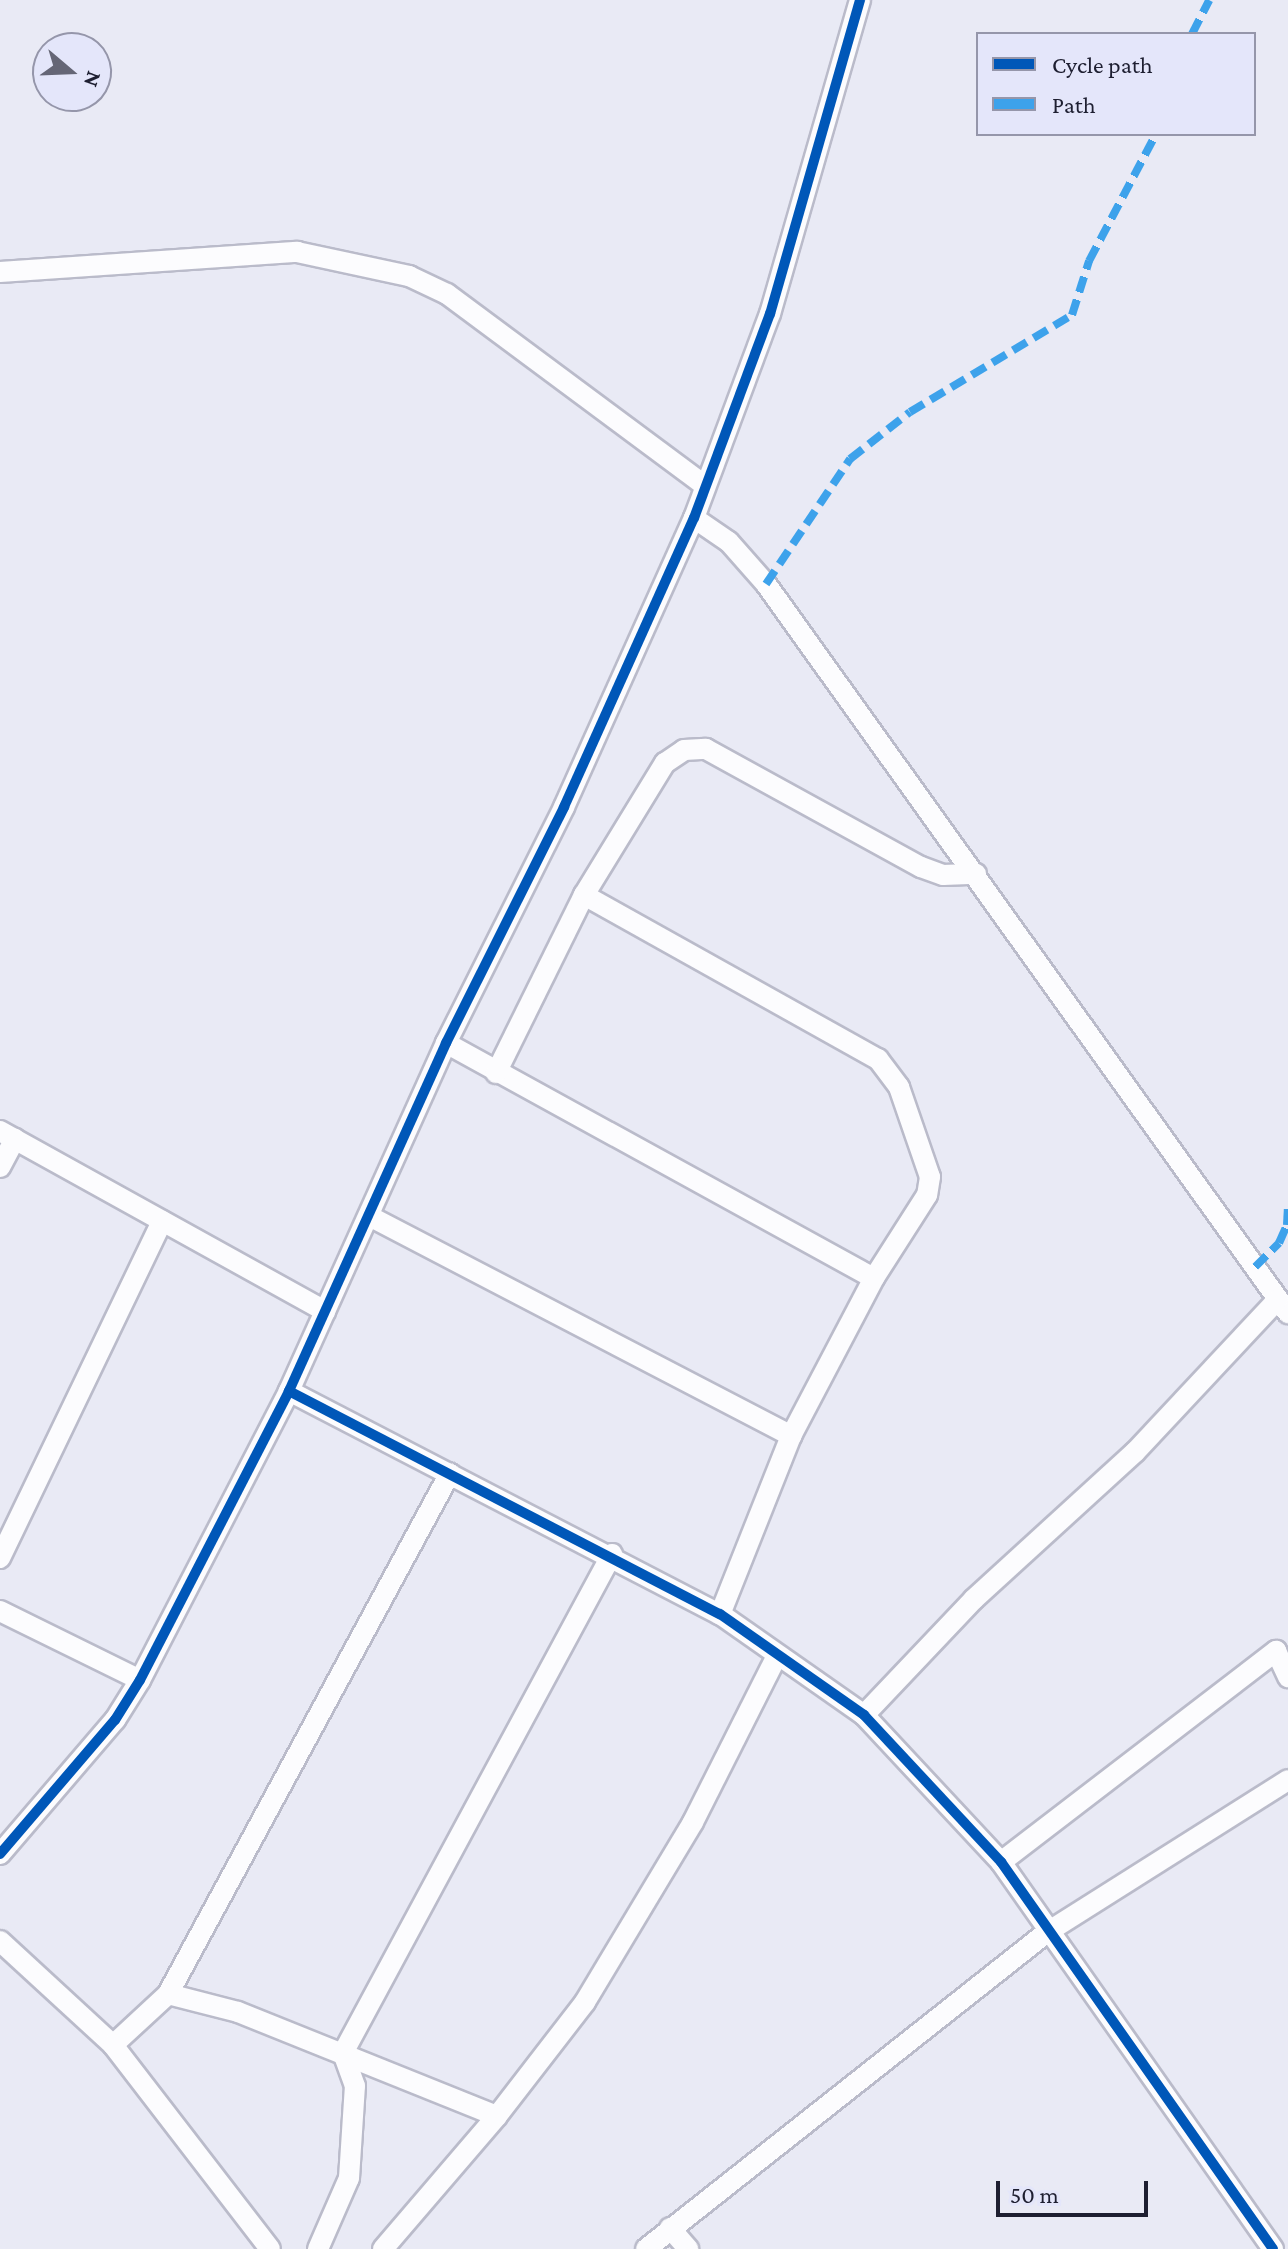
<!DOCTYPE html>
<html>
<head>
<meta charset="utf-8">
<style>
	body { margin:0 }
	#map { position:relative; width:1288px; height:2249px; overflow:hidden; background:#e9eaf5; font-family:"Crimson Pro",serif }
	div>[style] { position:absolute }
	.roads { filter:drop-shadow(2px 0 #babbca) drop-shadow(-2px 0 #babbca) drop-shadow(0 2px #babbca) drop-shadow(0 -2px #babbca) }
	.minor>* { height:20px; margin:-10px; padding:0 10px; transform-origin:10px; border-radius:10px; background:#fcfcfe }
	.quiet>* { height:8px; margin-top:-4px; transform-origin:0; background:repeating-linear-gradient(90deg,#3da2eb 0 16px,transparent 0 24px) }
	.cycleway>* { height:10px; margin:-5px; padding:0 5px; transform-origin:5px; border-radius:5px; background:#0057b8 }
	span { translate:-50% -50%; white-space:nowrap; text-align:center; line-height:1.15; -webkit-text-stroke:7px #e4e6fa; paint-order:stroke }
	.legend { position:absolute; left:976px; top:32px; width:280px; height:104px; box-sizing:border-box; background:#e4e6fa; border:2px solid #9596aa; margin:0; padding:10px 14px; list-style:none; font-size:24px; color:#1e1f31 }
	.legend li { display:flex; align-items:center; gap:16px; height:40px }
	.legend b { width:40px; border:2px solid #9596aa }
	.north { position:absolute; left:32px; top:32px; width:80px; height:80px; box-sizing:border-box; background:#e4e6fa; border:2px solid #9596aa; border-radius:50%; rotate:109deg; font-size:22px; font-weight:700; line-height:32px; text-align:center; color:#1e1f31 }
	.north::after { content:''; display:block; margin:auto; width:28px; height:36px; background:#656676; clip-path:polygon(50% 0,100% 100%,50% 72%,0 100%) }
	.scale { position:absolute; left:996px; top:2181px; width:152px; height:36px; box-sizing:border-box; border:4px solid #1e1f31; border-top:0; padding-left:10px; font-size:24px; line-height:28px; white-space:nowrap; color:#1e1f31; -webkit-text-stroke:6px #e4e6fa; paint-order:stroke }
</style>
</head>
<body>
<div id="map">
	<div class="roads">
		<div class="minor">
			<div style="left:0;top:272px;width:298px;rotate:-3.9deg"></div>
			<div style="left:297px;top:252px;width:115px;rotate:12.1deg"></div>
			<div style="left:409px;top:276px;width:42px;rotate:25.3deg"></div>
			<div style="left:447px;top:294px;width:320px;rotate:36.6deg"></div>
			<div style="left:694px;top:518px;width:42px;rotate:34.4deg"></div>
			<div style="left:729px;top:542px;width:56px;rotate:48.6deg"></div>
			<div style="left:766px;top:584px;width:897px;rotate:54.4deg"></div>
			<div style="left:584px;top:895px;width:337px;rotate:29.2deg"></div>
			<div style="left:878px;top:1059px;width:35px;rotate:53deg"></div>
			<div style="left:899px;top:1087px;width:95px;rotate:71deg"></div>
			<div style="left:930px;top:1177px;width:18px;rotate:99deg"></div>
			<div style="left:927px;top:1195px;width:98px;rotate:122.6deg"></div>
			<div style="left:874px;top:1278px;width:178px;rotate:117.7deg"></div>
			<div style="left:791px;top:1436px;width:192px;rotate:111.7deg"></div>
			<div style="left:446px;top:1043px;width:488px;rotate:28.8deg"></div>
			<div style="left:496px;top:1073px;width:199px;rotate:-63.7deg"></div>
			<div style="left:584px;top:895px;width:155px;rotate:-58.5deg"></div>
			<div style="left:665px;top:763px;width:23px;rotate:-34deg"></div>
			<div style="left:684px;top:750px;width:22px;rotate:-3deg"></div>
			<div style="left:706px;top:749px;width:245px;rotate:28.8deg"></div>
			<div style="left:921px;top:867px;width:23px;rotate:20deg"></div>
			<div style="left:943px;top:875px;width:33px;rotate:-2deg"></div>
			<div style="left:0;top:1131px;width:372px;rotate:29deg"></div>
			<div style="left:0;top:1167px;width:32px;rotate:-62deg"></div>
			<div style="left:371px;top:1217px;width:474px;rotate:27.5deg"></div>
			<div style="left:289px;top:1391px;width:485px;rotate:27.4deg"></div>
			<div style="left:720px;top:1614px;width:176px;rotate:35deg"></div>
			<div style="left:864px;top:1715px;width:201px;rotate:47deg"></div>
			<div style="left:1001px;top:1862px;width:473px;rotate:54.9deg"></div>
			<div style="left:0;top:1558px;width:374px;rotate:-64.3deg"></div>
			<div style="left:0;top:1611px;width:156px;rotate:26.2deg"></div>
			<div style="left:864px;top:1715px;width:160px;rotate:-46.5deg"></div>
			<div style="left:974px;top:1599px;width:218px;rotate:-42.4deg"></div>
			<div style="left:1135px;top:1452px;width:209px;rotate:-46.9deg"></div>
			<div style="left:0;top:1854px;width:177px;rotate:-49.4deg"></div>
			<div style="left:115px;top:1720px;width:47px;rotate:-58deg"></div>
			<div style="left:140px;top:1680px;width:325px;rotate:-62.7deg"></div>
			<div style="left:289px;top:1391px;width:382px;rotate:-65.7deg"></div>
			<div style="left:446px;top:1043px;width:264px;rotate:-63.4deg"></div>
			<div style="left:564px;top:807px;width:317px;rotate:-65.8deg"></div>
			<div style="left:694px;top:518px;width:218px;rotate:-69.6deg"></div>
			<div style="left:770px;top:314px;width:327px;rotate:-74deg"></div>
			<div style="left:1001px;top:1862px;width:347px;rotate:-37.5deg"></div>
			<div style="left:1276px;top:1651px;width:29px;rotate:65deg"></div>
			<div style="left:0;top:1941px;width:154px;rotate:42.6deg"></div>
			<div style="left:113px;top:2045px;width:257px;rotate:52.4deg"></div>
			<div style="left:168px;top:1994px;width:72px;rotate:14.4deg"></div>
			<div style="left:238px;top:2012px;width:279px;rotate:21.9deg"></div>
			<div style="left:113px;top:2045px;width:75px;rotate:-42.8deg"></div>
			<div style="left:168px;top:1994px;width:592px;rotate:-61.57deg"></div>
			<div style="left:670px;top:2228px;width:28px;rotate:49deg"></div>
			<div style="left:318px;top:2249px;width:77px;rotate:-66.4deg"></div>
			<div style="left:349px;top:2178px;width:92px;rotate:-86.3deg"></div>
			<div style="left:355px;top:2086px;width:35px;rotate:-110deg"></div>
			<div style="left:343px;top:2053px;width:567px;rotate:-61.67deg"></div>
			<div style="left:383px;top:2249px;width:175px;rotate:-49.4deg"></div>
			<div style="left:497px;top:2116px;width:144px;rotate:-52.3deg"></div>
			<div style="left:585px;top:2002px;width:210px;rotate:-59deg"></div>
			<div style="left:693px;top:1822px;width:186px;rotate:-63.2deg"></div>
			<div style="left:646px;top:2249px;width:510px;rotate:-38.31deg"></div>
			<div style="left:1046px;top:1933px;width:286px;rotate:-32.3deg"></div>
		</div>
	</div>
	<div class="quiet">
		<div style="left:1192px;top:34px;width:38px;rotate:-63deg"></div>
		<div style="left:766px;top:584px;width:151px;rotate:-56.1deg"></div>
		<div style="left:850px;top:459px;width:76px;rotate:-38.1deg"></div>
		<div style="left:910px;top:412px;width:189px;rotate:-30.9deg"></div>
		<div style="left:1072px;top:315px;width:57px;rotate:-72.5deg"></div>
		<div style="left:1089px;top:261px;width:144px;rotate:-62.2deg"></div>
		<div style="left:1255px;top:1267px;width:34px;rotate:-45deg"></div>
		<div style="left:1279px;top:1243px;width:20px;rotate:-66deg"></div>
		<div style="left:1287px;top:1225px;width:19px;rotate:-87deg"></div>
	</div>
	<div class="cycleway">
		<div style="left:289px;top:1391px;width:485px;rotate:27.4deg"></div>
		<div style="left:720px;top:1614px;width:176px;rotate:35deg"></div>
		<div style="left:864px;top:1715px;width:201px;rotate:47deg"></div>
		<div style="left:1001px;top:1862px;width:473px;rotate:54.9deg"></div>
		<div style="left:0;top:1854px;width:177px;rotate:-49.4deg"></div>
		<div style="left:115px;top:1720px;width:47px;rotate:-58deg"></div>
		<div style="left:140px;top:1680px;width:325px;rotate:-62.7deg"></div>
		<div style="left:289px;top:1391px;width:382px;rotate:-65.7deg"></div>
		<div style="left:446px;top:1043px;width:264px;rotate:-63.4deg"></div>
		<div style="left:564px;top:807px;width:317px;rotate:-65.8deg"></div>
		<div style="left:694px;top:518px;width:218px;rotate:-69.6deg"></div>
		<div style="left:770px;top:314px;width:327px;rotate:-74deg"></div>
	</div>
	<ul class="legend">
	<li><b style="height:10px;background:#0057b8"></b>Cycle path</li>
	<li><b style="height:10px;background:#3da2eb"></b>Path</li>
	</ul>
	<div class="north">N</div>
	<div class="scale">50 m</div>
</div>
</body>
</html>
